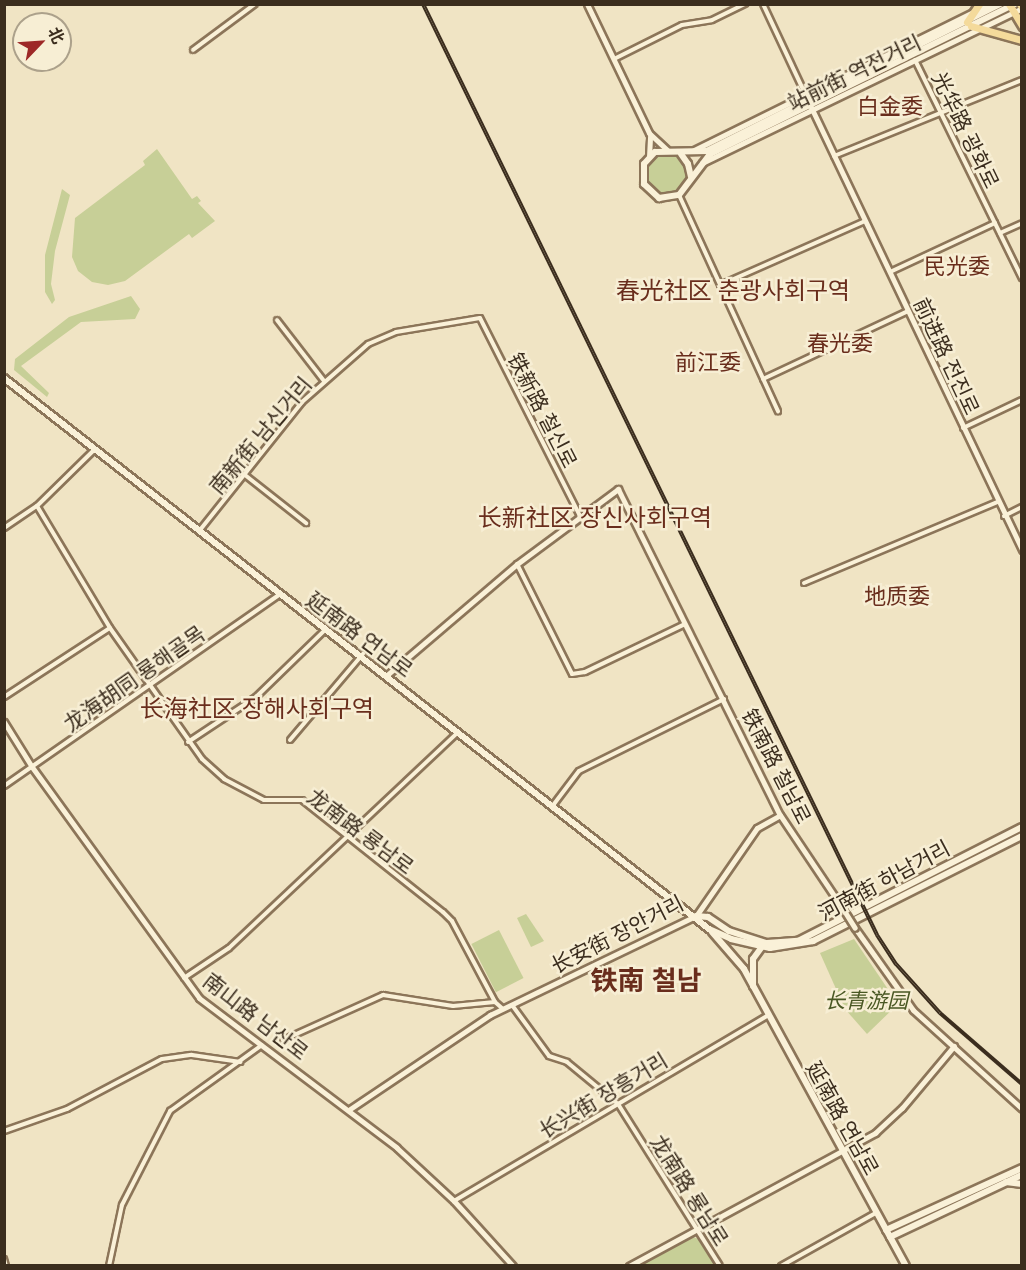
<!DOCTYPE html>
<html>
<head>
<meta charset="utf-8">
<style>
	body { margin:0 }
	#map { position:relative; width:1026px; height:1270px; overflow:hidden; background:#f0e4c4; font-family:"PT Serif","Noto Sans SC","Noto Sans KR",serif }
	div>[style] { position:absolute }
	.green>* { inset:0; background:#c7cf97; transform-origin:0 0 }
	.round { border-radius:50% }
	.roads { filter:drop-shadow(2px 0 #8c7559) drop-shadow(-2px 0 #8c7559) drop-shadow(0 2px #8c7559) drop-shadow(0 -2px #8c7559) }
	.minor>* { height:4px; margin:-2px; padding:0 2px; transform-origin:2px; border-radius:2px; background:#faf1d8 }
	.tertiary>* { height:5px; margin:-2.5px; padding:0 2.5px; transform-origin:2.5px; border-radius:2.5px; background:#faf1d8 }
	.secondary>* { height:6px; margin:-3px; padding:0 3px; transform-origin:3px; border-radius:3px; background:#faf1d8 }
	.primary>* { height:7px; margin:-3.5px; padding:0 3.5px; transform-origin:3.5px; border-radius:3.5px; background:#f4da9b }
	.rail>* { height:4px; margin-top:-2px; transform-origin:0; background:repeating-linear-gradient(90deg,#f7eed4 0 4.5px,#3b2d1e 0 9px); box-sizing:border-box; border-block:2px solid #3b2d1e }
	.bridges { filter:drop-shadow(2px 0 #8c7559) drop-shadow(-2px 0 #8c7559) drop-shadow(0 2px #8c7559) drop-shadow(0 -2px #8c7559) }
	.tertiary-bridge>* { height:5px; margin:-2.5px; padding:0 2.5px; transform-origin:2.5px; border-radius:2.5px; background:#faf1d8 }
	span { translate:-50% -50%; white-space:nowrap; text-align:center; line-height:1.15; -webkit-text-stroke:5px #f7eed4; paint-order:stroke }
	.street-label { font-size:21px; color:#3b2d1e }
	.park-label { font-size:21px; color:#4a5824; font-style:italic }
	.neighbourhood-label { font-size:22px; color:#692d1c }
	.quarter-label { font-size:24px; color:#692d1c }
	.district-label { font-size:27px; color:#692d1c; font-weight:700 }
	.frame { position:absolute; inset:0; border:6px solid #3b2d1e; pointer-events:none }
	.north { position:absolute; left:12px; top:12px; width:60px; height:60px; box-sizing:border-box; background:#f7eed4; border:2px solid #aca18b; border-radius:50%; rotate:65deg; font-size:16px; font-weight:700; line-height:24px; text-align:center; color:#3b2d1e }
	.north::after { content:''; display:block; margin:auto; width:21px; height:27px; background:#9d2827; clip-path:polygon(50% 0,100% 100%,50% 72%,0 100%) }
</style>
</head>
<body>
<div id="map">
	<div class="green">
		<div style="clip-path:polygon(157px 149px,192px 199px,197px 196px,201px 201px,198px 203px,215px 221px,192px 238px,189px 234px,125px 281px,108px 285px,92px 282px,78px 271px,72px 257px,75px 218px,145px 165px,143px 161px)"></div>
		<div class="round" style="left:647px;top:154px;width:40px;height:40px"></div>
		<div style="clip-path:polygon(62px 189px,70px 195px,55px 251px,51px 284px,55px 300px,52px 304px,45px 292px,45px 255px)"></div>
		<div style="clip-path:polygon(131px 296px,140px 309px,135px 319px,81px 322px,21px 366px,49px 393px,47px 397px,14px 370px,15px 359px,69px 317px)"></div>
		<div style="clip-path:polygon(526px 914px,544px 941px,531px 947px,517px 918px)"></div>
		<div style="left:499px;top:930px;width:54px;height:31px;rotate:63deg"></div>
		<div style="clip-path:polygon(854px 939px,898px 1004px,867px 1034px,845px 1009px,820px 953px)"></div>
		<div style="clip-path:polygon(690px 1236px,699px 1239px,715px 1265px,638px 1265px)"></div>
	</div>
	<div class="roads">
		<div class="minor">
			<div style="left:763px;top:4px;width:102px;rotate:64.9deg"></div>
			<div style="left:193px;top:50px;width:77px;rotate:-36.6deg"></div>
			<div style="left:614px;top:59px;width:76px;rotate:-26.6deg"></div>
			<div style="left:682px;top:25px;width:30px;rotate:-9deg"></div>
			<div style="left:712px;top:20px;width:37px;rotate:-26deg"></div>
			<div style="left:915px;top:60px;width:243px;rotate:63.9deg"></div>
			<div style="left:834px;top:156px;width:203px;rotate:-22deg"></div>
			<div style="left:679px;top:195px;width:238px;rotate:65.4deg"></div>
			<div style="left:1000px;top:233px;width:24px;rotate:-24deg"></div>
			<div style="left:890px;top:272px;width:116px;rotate:-25deg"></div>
			<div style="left:720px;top:285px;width:158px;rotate:-23.8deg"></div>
			<div style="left:277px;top:320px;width:77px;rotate:52.4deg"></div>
			<div style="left:763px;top:379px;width:160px;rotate:-25.1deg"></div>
			<div style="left:963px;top:428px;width:65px;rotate:-25.4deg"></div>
			<div style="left:245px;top:475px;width:78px;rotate:38.2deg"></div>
			<div style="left:37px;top:506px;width:142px;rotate:59.1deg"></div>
			<div style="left:110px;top:628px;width:160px;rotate:54.9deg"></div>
			<div style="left:202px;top:759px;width:30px;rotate:42deg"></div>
			<div style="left:224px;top:779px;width:45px;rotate:27.7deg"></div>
			<div style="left:264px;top:800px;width:38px"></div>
			<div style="left:302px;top:800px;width:180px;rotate:38.5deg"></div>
			<div style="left:443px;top:912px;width:13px;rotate:45deg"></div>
			<div style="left:452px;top:921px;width:92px;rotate:62deg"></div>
			<div style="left:495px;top:1002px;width:9px;rotate:41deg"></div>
			<div style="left:1004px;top:516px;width:20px;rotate:-27deg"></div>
			<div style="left:4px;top:528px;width:40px;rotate:-34deg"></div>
			<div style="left:37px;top:506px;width:81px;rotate:-44.5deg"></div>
			<div style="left:200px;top:530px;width:164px;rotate:-51.4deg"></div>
			<div style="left:302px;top:402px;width:88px;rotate:-41.3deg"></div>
			<div style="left:368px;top:344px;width:30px;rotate:-23deg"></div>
			<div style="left:396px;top:332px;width:85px;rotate:-9.5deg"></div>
			<div style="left:480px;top:318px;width:220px;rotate:63.2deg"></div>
			<div style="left:517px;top:564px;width:123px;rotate:63.4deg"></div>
			<div style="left:572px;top:674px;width:13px;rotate:-9deg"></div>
			<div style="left:585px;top:672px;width:111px;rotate:-25.6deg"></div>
			<div style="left:804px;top:583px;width:210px;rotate:-22.7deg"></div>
			<div style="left:4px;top:697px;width:126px;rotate:-33.1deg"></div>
			<div style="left:290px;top:740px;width:113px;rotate:-49.7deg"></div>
			<div style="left:188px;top:742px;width:82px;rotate:-33.5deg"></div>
			<div style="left:256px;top:697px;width:96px;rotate:-44.2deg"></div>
			<div style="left:4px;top:786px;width:336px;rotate:-34.8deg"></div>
			<div style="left:554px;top:804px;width:41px;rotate:-52.9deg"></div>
			<div style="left:579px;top:771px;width:162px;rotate:-26.4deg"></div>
			<div style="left:184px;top:978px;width:54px;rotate:-33.7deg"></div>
			<div style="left:229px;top:948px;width:315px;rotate:-43.3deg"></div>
			<div style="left:512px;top:1005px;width:63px;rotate:54deg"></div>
			<div style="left:549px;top:1056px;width:19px;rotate:18deg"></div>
			<div style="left:567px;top:1062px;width:66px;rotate:39.5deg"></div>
			<div style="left:618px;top:1104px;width:191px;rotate:57.8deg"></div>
			<div style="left:283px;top:1040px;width:110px;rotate:-24.2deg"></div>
			<div style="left:383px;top:995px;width:71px;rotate:8.9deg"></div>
			<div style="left:453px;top:1006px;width:42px;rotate:-5.4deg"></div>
			<div style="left:4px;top:1131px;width:67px;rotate:-19.2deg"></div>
			<div style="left:67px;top:1109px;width:107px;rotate:-27.8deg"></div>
			<div style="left:162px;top:1059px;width:30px;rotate:-8deg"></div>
			<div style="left:192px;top:1055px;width:49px;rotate:8.1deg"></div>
			<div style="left:454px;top:1201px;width:365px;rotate:-30.6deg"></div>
			<div style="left:4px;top:1259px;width:7px;rotate:74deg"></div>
			<div style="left:109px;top:1266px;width:62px;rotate:-78deg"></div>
			<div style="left:122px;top:1205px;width:106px;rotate:-62.9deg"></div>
			<div style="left:170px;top:1111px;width:113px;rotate:-35.7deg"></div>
			<div style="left:781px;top:1266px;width:109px;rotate:-29.2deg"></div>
		</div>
		<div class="tertiary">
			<div style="left:587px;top:4px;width:143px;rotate:64.3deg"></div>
			<div style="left:649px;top:133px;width:25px;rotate:43deg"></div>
			<div style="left:810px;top:105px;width:493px;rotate:64.5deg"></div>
			<div style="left:694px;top:150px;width:330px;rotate:-26.3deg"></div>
			<div style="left:649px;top:157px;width:22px;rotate:-87deg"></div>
			<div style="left:702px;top:163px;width:356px;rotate:-25.8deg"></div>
			<div style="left:387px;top:675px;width:171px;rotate:-40.5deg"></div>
			<div style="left:517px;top:564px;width:126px;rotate:-36.6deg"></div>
			<div style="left:618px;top:489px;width:364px;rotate:63.6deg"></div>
			<div style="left:780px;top:815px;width:113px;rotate:56.2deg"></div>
			<div style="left:4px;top:722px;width:53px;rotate:58.1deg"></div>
			<div style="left:32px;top:767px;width:285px;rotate:54.1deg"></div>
			<div style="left:199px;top:998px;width:248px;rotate:37.1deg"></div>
			<div style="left:397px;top:1148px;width:78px;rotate:42.9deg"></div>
			<div style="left:454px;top:1201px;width:88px;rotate:47.8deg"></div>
			<div style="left:855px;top:928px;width:100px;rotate:54.7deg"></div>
			<div style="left:913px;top:1010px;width:147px;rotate:42.2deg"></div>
			<div style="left:350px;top:1109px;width:169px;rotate:-33.9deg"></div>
			<div style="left:490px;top:1015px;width:229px;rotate:-25.7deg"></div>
			<div style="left:696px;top:916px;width:107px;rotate:-55.3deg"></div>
			<div style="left:757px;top:828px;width:26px;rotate:-29deg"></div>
			<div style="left:629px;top:1266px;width:280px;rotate:-28.4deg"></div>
			<div style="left:875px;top:1133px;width:37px;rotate:-43deg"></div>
			<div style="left:902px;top:1108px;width:81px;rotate:-50deg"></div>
		</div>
		<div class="secondary">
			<div style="left:1000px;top:4px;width:328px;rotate:153.4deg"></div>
			<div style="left:707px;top:151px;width:52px;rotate:178.9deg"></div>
			<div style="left:655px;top:152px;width:16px;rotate:133deg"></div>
			<div style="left:644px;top:164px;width:20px;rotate:90deg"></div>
			<div style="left:644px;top:184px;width:21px;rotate:43deg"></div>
			<div style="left:659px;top:198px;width:20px;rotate:-9deg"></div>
			<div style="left:679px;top:195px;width:51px;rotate:-52.9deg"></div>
			<div style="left:710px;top:154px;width:340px;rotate:-26.2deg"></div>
			<div style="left:681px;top:154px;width:12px;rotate:55deg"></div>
			<div style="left:688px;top:164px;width:13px;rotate:77deg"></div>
			<div style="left:4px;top:378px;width:895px;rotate:38.01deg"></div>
			<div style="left:709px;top:929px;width:24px;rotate:24deg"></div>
			<div style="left:731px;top:939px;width:40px;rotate:13deg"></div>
			<div style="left:770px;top:948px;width:44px;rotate:-9.2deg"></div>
			<div style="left:813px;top:941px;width:234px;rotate:-26.7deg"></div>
			<div style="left:696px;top:916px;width:12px;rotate:5deg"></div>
			<div style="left:708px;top:917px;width:25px;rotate:34deg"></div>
			<div style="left:729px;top:931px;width:40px;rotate:18deg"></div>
			<div style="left:767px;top:943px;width:31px;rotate:-4deg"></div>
			<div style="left:798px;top:941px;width:251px;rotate:-27deg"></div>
			<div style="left:712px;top:932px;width:49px;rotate:49.1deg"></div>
			<div style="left:744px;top:969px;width:338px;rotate:61.4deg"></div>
			<div style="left:753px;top:986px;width:27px;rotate:-90deg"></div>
			<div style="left:753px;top:959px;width:14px;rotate:-54deg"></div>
			<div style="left:1006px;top:1182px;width:16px;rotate:7deg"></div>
			<div style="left:886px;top:1230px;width:149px;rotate:-24.5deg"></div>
			<div style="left:890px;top:1237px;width:146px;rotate:-25.2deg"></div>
		</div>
		<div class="primary">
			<div style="left:1009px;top:4px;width:26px;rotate:59deg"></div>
			<div style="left:1020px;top:4px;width:4px;rotate:56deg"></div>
			<div style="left:967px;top:22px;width:22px;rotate:-56deg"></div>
			<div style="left:971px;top:26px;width:53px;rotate:15.4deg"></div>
		</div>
	</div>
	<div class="rail">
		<div style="left:423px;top:4px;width:1036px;rotate:64deg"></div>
		<div style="left:877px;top:935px;width:35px;rotate:57deg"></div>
		<div style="left:896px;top:964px;width:66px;rotate:48.1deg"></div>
		<div style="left:940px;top:1013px;width:108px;rotate:40.9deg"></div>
	</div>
	<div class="bridges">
		<div class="tertiary-bridge">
			<div style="left:843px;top:909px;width:22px;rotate:58deg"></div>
		</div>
	</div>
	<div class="street-label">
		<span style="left:854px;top:72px;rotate:-26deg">站前街 역전거리</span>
		<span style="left:966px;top:130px;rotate:64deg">光华路 광화로</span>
		<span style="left:947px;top:356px;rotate:65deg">前进路 전진로</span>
		<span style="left:543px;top:410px;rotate:63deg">铁新路 철신로</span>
		<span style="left:260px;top:435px;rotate:-50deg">南新街 남신거리</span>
		<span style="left:360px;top:634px;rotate:37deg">延南路 연남로</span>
		<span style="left:134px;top:678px;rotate:-35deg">龙海胡同 룡해골목</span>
		<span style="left:777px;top:766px;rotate:63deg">铁南路 철남로</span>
		<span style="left:361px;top:831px;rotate:37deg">龙南路 룡남로</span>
		<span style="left:884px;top:880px;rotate:-28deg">河南街 하남거리</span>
		<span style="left:617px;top:934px;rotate:-27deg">长安街 장안거리</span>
		<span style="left:256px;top:1016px;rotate:38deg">南山路 남산로</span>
		<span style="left:603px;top:1095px;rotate:-31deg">长兴街 장흥거리</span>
		<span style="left:843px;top:1118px;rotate:61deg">延南路 연남로</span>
		<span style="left:690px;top:1190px;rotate:58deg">龙南路 룡남로</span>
	</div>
	<div class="park-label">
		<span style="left:866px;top:1000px">长青游园</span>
	</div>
	<div class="neighbourhood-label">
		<span style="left:890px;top:106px">白金委</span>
		<span style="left:957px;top:266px">民光委</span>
		<span style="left:840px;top:343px">春光委</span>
		<span style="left:708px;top:362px">前江委</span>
		<span style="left:897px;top:596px">地质委</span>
	</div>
	<div class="quarter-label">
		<span style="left:733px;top:291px">春光社区 춘광사회구역</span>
		<span style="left:595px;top:518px">长新社区 장신사회구역</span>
		<span style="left:257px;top:709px">长海社区 장해사회구역</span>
	</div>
	<div class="district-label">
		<span style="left:646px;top:981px">铁南 철남</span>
	</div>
	<div class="frame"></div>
	<div class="north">北</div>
</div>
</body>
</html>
